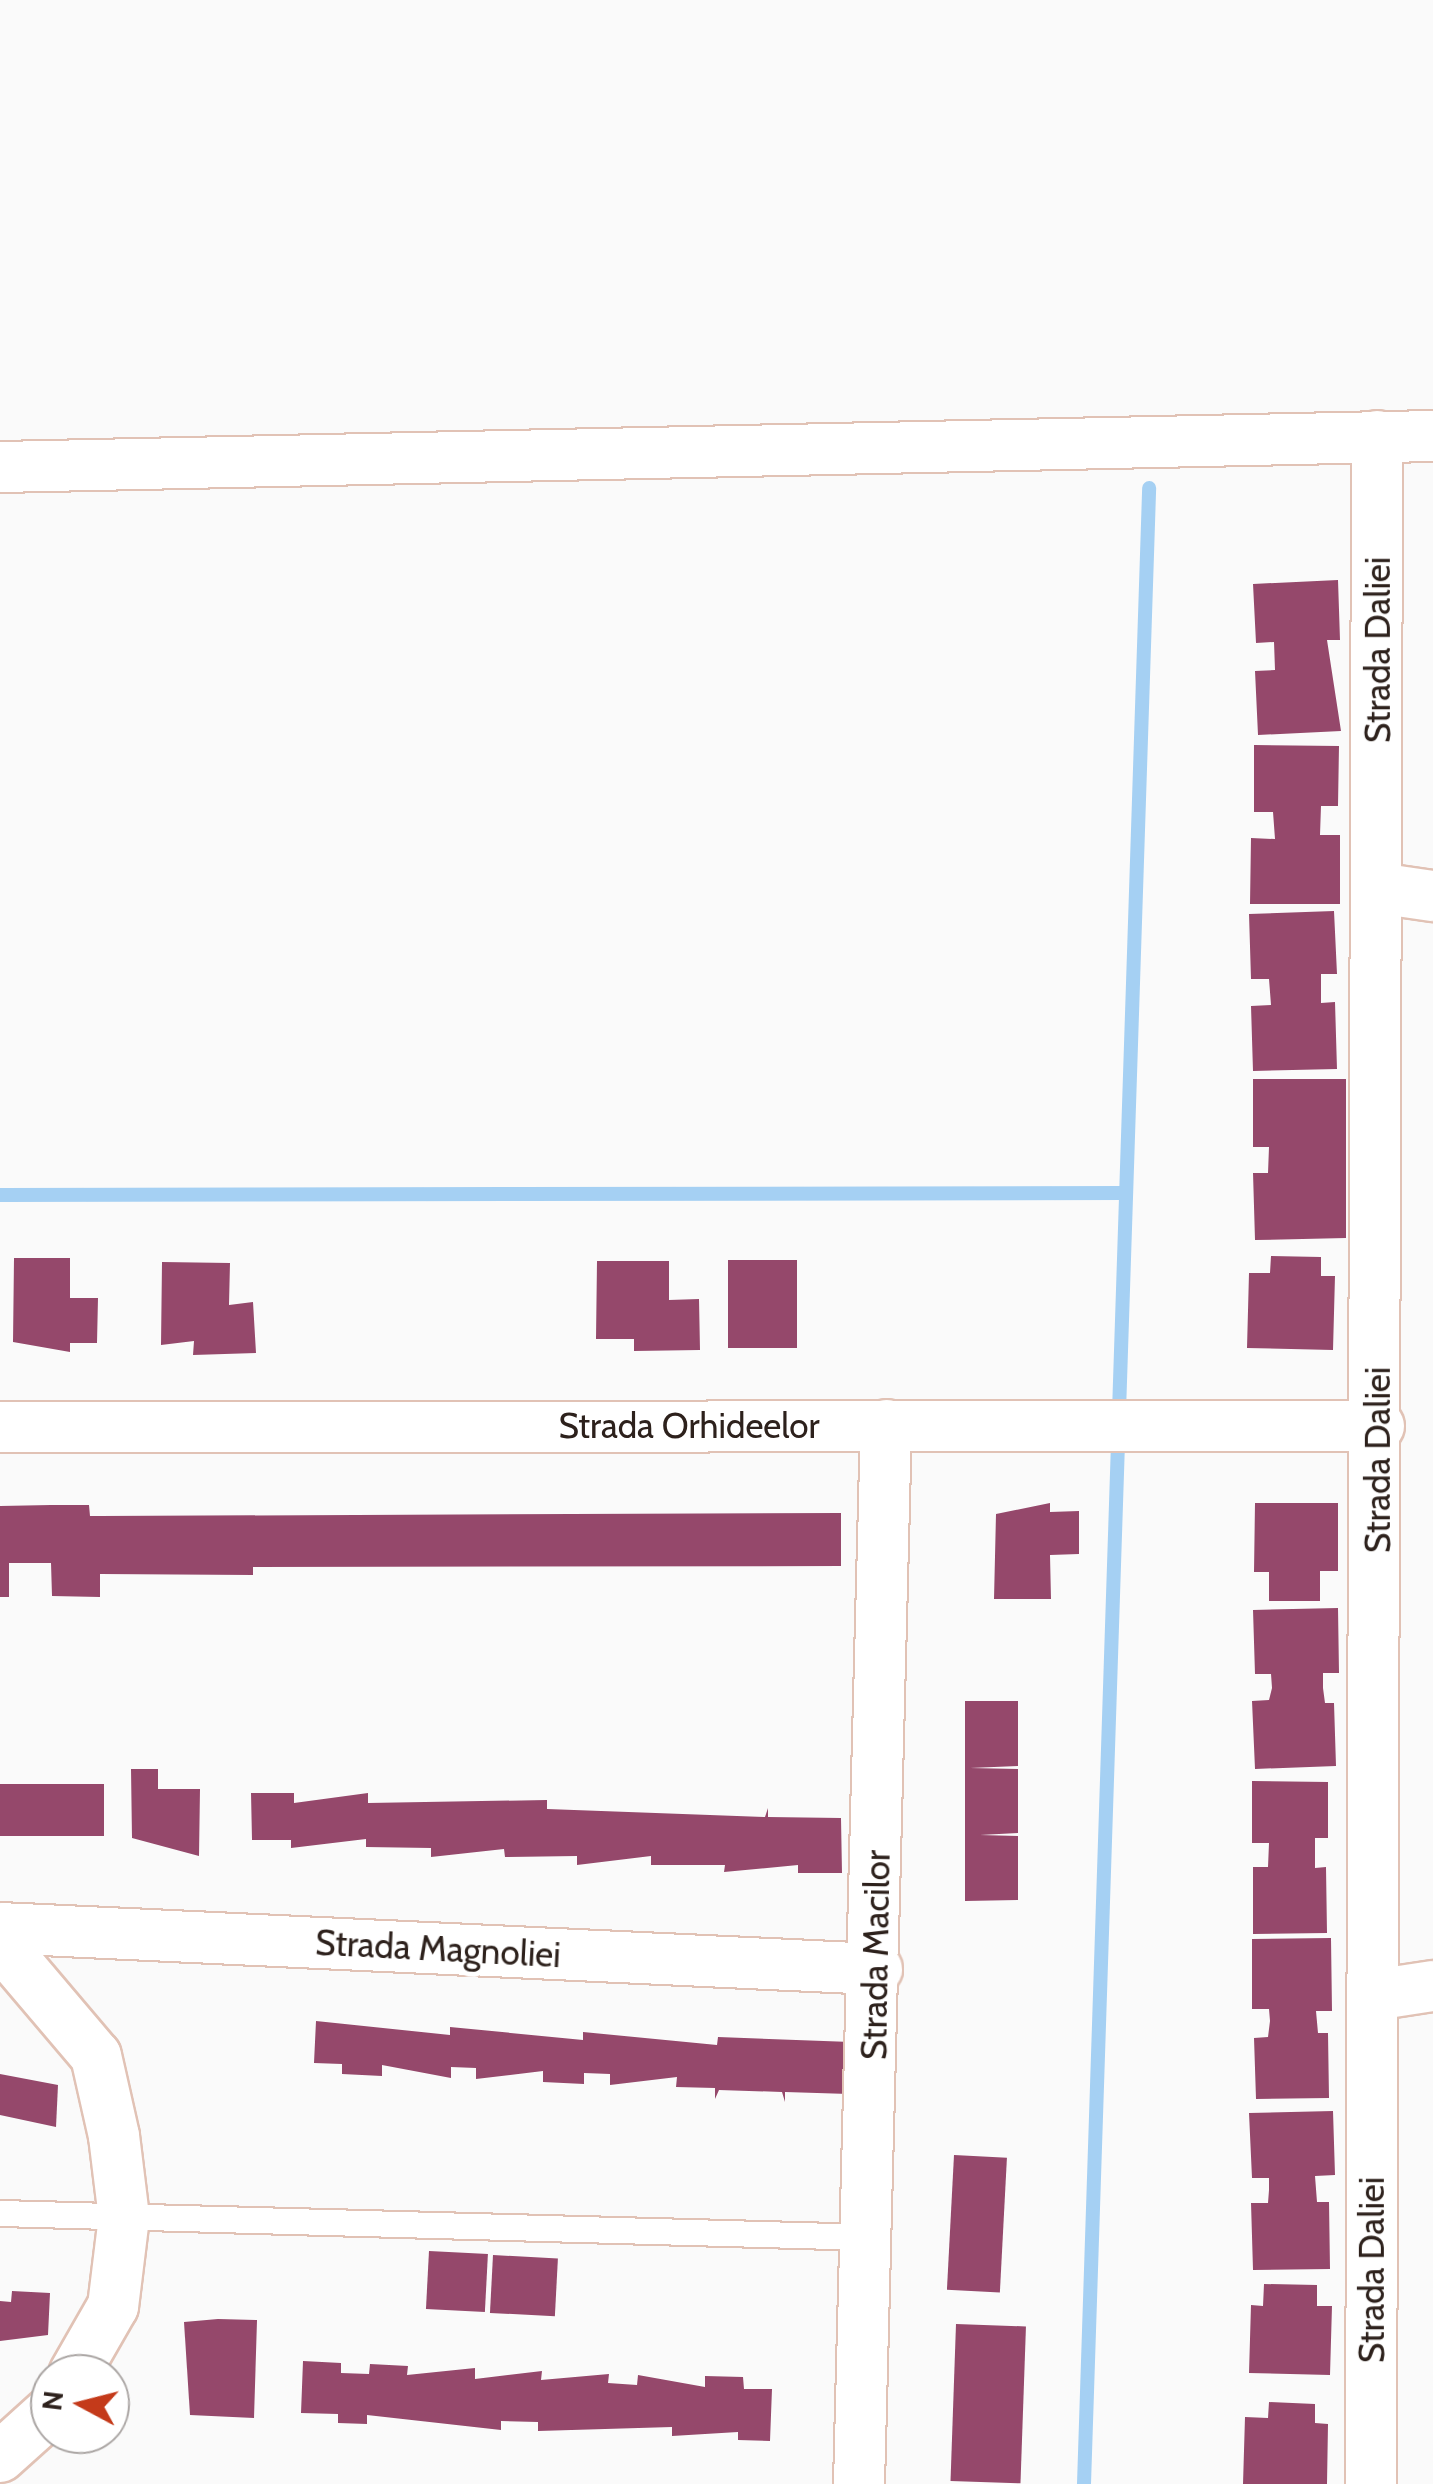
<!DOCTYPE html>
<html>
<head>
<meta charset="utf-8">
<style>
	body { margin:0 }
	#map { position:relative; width:1433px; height:2484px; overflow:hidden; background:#fafafa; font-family:Cabin,sans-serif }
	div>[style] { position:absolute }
	.stream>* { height:14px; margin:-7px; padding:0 7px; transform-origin:7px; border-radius:7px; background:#a5d0f3 }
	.building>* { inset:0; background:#95486b; transform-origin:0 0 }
	.roads { filter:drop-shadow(2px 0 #e1c2b5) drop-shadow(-2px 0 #e1c2b5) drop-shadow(0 2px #e1c2b5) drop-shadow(0 -2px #e1c2b5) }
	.lane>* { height:25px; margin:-12.5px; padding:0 12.5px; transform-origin:12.5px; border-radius:12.5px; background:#fff }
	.street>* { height:50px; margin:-25px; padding:0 25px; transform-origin:25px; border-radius:25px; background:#fff }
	span { translate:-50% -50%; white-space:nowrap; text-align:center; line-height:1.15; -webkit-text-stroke:10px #fff; paint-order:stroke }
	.street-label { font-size:35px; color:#2d211c }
	.north { position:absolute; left:30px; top:2354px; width:100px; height:100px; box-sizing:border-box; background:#fff; border:2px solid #aba6a4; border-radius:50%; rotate:277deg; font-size:28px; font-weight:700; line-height:40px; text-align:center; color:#2d211c }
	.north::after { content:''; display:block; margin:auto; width:35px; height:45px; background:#c43a1a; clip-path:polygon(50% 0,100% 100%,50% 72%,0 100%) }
</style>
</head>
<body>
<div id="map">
	<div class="stream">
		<div style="left:0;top:1195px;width:1126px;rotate:-0.1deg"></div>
		<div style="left:1084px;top:2484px;width:1997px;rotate:-88.13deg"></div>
	</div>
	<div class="building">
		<div style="clip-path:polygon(1338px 580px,1340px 640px,1327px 640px,1341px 731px,1258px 735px,1255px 671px,1275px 670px,1274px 642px,1256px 643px,1253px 584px)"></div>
		<div style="clip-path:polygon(1254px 745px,1339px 746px,1338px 806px,1321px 806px,1320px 835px,1340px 835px,1340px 904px,1250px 904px,1251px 838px,1275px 839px,1273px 812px,1254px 812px)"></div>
		<div style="clip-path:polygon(1334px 911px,1337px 974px,1321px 974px,1321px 1003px,1335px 1002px,1337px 1069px,1253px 1071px,1251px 1006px,1271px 1005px,1269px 979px,1251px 979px,1249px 914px)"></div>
		<div style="clip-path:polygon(1253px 1079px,1346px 1079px,1346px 1238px,1255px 1240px,1253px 1173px,1268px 1173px,1269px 1147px,1253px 1147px)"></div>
		<div style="clip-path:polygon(1271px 1256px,1321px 1257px,1321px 1276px,1335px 1276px,1333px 1350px,1247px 1348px,1249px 1273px,1270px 1273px)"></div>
		<div style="clip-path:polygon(14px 1258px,70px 1258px,70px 1298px,98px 1298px,97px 1343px,70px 1343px,70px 1352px,13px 1342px)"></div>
		<div style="left:728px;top:1260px;width:69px;height:88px"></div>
		<div style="clip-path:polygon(597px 1261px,669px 1261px,669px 1300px,699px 1299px,700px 1350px,634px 1351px,634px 1339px,596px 1339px)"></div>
		<div style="clip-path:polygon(162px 1262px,230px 1263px,229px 1305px,253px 1302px,256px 1353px,193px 1355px,194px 1341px,161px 1345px)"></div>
		<div style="clip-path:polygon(1050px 1503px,1050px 1512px,1079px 1511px,1079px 1554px,1050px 1555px,1051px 1599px,994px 1599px,996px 1514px)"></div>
		<div style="clip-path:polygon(1255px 1503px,1338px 1503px,1338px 1571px,1320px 1571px,1320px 1601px,1269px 1601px,1269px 1572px,1254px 1572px)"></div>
		<div style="clip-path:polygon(51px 1505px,89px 1505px,90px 1516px,100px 1516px,841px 1513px,841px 1566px,253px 1567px,253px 1575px,100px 1574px,100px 1597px,52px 1596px,51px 1563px,9px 1563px,9px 1597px,0 1597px,0 1506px)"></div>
		<div style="clip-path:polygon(1338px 1608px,1339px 1673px,1323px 1673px,1323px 1688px,1325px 1703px,1334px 1703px,1336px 1766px,1255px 1769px,1252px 1701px,1269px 1700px,1272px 1688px,1271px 1674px,1255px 1674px,1253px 1610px)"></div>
		<div style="clip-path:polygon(965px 1701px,1018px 1701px,1018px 1766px,970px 1768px,1018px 1769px,1018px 1833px,980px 1835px,1018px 1836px,1018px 1900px,965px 1901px)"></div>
		<div style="clip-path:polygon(131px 1769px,158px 1769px,158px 1789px,200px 1789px,199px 1856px,132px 1838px)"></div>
		<div style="clip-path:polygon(1252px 1781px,1328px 1782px,1328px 1838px,1315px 1838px,1315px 1868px,1326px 1867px,1327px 1933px,1253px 1934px,1253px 1867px,1268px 1867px,1269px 1843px,1252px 1843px)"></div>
		<div style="left:0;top:1784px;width:104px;height:52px"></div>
		<div style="clip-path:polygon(251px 1793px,294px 1793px,294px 1803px,368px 1793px,368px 1803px,547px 1800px,547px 1809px,765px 1817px,768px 1808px,768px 1817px,841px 1818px,842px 1873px,798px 1873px,798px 1865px,724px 1872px,725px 1865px,651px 1865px,651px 1856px,577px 1865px,577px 1856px,505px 1857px,504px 1849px,431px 1857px,431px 1848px,366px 1847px,366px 1839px,291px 1848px,291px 1840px,252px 1840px)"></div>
		<div style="clip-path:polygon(1331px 1938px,1332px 2011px,1316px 2011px,1318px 2033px,1328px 2033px,1329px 2098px,1256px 2099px,1254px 2038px,1268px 2037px,1270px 2021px,1269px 2009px,1252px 2009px,1252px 1939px)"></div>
		<div style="clip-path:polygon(316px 2021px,450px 2035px,450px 2027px,583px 2040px,583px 2032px,717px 2045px,718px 2037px,851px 2042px,849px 2094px,785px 2092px,785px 2102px,782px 2092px,719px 2090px,715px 2099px,715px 2088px,676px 2087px,677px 2077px,610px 2085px,610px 2074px,584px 2073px,584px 2084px,543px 2082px,543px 2071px,476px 2079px,476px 2068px,451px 2067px,451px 2078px,382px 2065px,382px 2076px,342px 2074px,342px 2064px,314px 2063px)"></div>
		<div style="clip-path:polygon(0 2074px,58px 2085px,56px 2127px,0 2115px)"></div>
		<div style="clip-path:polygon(1333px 2111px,1335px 2175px,1315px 2176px,1317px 2202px,1329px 2202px,1330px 2269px,1253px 2270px,1251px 2203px,1268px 2203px,1269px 2190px,1269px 2178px,1252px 2178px,1249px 2113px)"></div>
		<div style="left:954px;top:2155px;width:53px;height:135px;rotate:3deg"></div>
		<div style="left:429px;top:2251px;width:59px;height:58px;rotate:3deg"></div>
		<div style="left:493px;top:2255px;width:65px;height:58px;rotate:3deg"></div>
		<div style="clip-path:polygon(1264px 2284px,1317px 2285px,1317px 2306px,1332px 2306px,1330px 2375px,1249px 2373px,1251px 2305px,1263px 2306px)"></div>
		<div style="clip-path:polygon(12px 2291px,50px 2293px,48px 2335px,0 2341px,0 2301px,11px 2302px)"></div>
		<div style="clip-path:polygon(218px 2319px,257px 2320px,254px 2418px,190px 2415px,184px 2322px)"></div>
		<div style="left:956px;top:2324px;width:70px;height:157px;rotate:2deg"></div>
		<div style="clip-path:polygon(303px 2361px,341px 2363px,341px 2373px,369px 2374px,370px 2364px,408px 2366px,407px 2375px,475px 2368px,475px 2379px,542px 2371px,541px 2380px,609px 2374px,608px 2383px,637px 2385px,638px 2375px,705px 2387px,705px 2376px,743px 2377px,744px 2389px,772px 2389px,770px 2441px,738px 2440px,738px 2432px,672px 2436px,672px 2427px,538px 2431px,538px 2422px,501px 2421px,501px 2430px,367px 2415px,367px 2424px,338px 2423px,338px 2414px,301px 2413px)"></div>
		<div style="clip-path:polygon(1269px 2402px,1315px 2404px,1315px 2423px,1328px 2424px,1327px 2484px,1243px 2484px,1245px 2417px,1268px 2418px)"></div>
	</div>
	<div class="roads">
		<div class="lane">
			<div style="left:0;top:2213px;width:868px;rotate:1.58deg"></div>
		</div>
		<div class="street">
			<div style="left:0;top:467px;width:1433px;rotate:-1.24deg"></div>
			<div style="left:1378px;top:888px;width:56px;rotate:8.3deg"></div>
			<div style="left:0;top:1427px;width:1379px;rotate:-0.04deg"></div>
			<div style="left:0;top:1928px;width:878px;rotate:2.68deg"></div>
			<div style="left:0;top:1943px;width:148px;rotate:49.7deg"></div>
			<div style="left:96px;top:2056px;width:82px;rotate:77.3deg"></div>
			<div style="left:114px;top:2136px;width:82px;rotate:83deg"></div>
			<div style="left:124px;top:2217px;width:90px;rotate:97deg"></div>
			<div style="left:113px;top:2306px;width:78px;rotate:119.8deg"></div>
			<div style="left:1374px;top:1995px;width:60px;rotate:-8.7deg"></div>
			<div style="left:0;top:2457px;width:67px;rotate:-42deg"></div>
			<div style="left:859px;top:2484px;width:1059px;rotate:-88.54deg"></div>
			<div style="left:1371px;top:2484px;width:2048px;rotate:-89.83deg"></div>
		</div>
	</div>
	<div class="street-label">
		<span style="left:1378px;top:650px;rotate:-90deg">Strada Daliei</span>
		<span style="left:689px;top:1426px">Strada Orhideelor</span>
		<span style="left:1378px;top:1460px;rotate:-90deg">Strada Daliei</span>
		<span style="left:438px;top:1949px;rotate:3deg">Strada Magnoliei</span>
		<span style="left:876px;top:1955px;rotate:-89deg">Strada Macilor</span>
		<span style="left:1372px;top:2270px;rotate:-90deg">Strada Daliei</span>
	</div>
	<div class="north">N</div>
</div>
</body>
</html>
